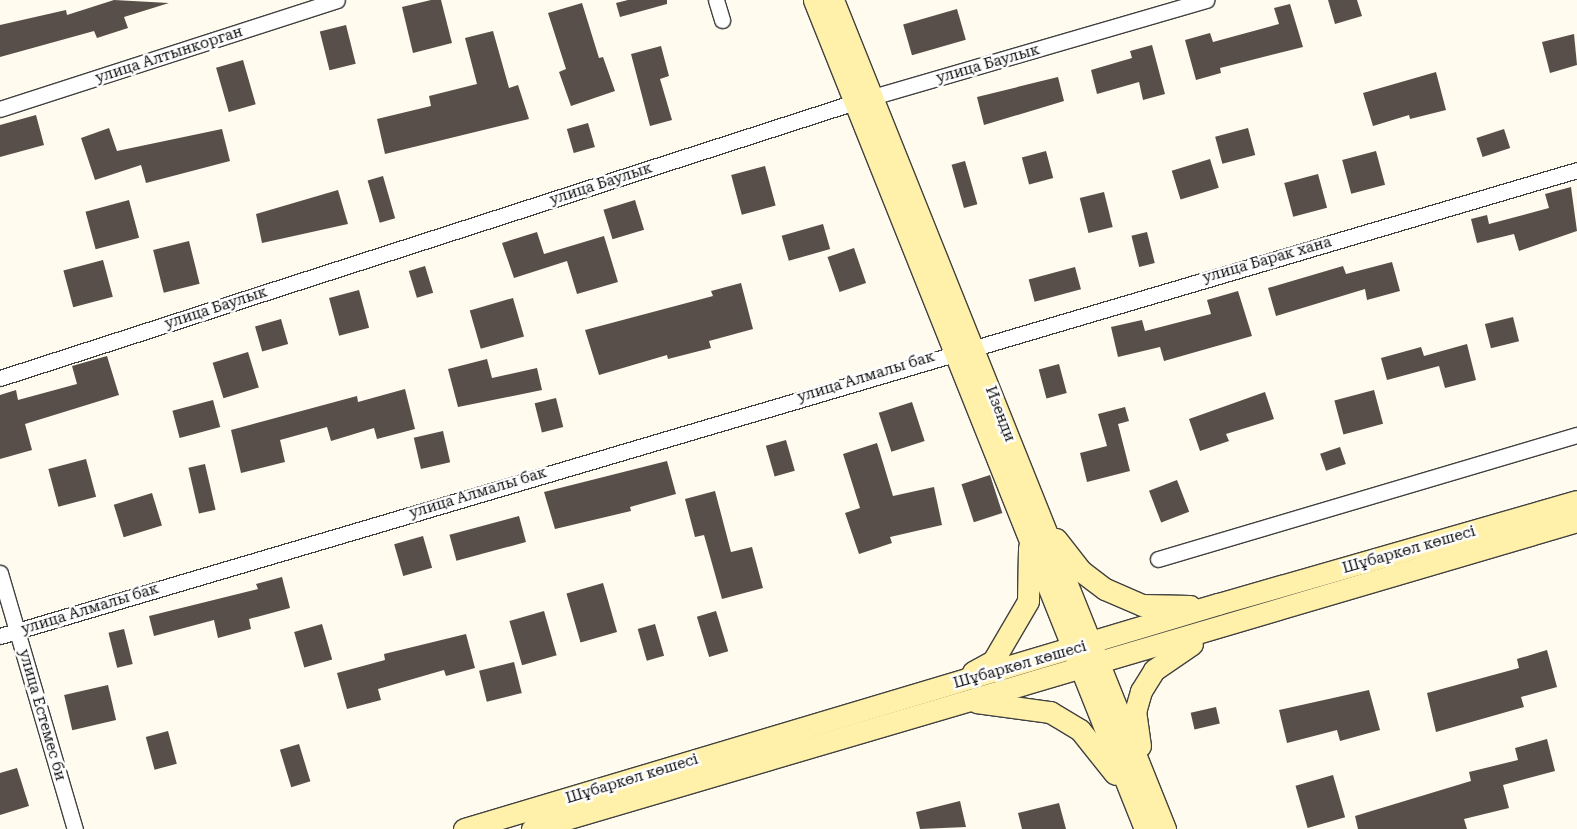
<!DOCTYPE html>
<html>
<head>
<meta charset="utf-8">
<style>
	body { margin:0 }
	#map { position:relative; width:1577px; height:829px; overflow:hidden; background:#fffbef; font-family:"Roboto Serif",serif }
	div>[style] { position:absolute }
	.building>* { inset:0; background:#584e4a; transform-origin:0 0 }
	.roads { filter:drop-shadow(1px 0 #414141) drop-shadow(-1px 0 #414141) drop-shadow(0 1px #414141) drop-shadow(0 -1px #414141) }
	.street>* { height:15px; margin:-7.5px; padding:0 7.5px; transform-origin:7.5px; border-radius:7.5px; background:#fff }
	.secondary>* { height:21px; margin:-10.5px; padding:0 10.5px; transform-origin:10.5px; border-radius:10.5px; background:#fff0aa }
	span { translate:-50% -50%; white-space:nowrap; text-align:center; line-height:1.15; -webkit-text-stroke:5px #fff; paint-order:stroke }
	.street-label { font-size:15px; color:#0e0e0e }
</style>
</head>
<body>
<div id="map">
	<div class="building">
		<div style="clip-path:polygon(114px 0,169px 3px,124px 17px,128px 28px,97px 38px,94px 31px,0 57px,0 25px,66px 10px,67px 15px)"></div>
		<div style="clip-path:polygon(431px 0,441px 0,452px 43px,413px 53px,402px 7px)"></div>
		<div style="clip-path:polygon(628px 0,667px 0,667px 4px,620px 17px,616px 3px)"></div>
		<div style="clip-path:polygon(1328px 0,1357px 0,1362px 16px,1335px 24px)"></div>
		<div style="clip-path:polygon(582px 3px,599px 58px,603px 57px,615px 91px,571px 106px,559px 72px,566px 69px,548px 13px)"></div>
		<div style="clip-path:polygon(1290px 4px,1303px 47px,1220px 68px,1221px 73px,1196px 80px,1185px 40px,1210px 33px,1213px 42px,1279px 24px,1274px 8px)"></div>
		<div style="left:957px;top:9px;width:32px;height:56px;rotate:74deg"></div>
		<div style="left:346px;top:25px;width:40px;height:27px;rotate:76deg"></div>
		<div style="clip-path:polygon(493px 31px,509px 88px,518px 85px,529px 119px,385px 154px,377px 119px,431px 106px,429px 96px,477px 84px,465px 38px)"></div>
		<div style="clip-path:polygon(1574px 34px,1577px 65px,1550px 73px,1542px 42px)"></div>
		<div style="clip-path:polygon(1152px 45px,1165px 94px,1143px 100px,1139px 82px,1097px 94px,1091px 70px,1132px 58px,1130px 51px)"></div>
		<div style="clip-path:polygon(661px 46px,669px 76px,660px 79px,672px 120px,650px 126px,631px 54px)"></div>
		<div style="left:243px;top:60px;width:46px;height:28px;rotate:74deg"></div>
		<div style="clip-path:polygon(1436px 72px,1446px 110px,1410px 119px,1409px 115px,1373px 126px,1363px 93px)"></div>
		<div style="clip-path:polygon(1058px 77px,1064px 101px,984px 125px,977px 97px)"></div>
		<div style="clip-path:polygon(36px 115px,44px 145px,0 157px,0 125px)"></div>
		<div style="left:588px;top:123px;width:25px;height:22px;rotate:74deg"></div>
		<div style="clip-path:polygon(109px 128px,117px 151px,222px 129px,230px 161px,146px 183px,141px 165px,95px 180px,81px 138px)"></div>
		<div style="left:1248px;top:128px;width:28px;height:34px;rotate:75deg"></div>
		<div style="left:1504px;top:129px;width:20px;height:29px;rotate:72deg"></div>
		<div style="left:1046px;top:151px;width:28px;height:25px;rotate:75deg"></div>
		<div style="left:1376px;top:151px;width:35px;height:35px;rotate:75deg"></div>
		<div style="left:1210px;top:159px;width:30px;height:40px;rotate:73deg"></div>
		<div style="left:965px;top:161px;width:45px;height:14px;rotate:74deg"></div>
		<div style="left:765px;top:166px;width:41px;height:35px;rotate:75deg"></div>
		<div style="left:1318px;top:174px;width:35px;height:35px;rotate:75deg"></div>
		<div style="left:383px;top:176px;width:44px;height:16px;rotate:74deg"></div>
		<div style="clip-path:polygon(1571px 187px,1577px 231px,1519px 251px,1514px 234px,1477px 243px,1471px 219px,1487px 215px,1489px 224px,1549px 208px,1545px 194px)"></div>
		<div style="clip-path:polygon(338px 190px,348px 224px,262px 243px,256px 214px)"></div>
		<div style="left:1104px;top:192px;width:36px;height:25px;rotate:76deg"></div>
		<div style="left:129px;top:200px;width:39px;height:45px;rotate:75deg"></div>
		<div style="left:635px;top:200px;width:31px;height:33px;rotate:73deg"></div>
		<div style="left:823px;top:224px;width:26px;height:43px;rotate:74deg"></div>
		<div style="clip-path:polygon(537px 232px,544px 254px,604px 236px,618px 282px,577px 294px,567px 261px,514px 278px,502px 243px)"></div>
		<div style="left:1147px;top:232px;width:32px;height:16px;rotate:76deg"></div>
		<div style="left:189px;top:241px;width:44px;height:37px;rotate:76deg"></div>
		<div style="left:854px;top:248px;width:37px;height:28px;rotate:71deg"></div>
		<div style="left:103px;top:260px;width:38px;height:41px;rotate:75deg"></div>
		<div style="clip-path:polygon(1392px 262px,1400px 291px,1367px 300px,1365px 289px,1276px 316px,1268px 288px,1343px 266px,1346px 274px)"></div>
		<div style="left:425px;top:266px;width:28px;height:17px;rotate:73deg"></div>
		<div style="left:1075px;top:267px;width:23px;height:48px;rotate:75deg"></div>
		<div style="clip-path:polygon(741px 283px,753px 329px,709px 341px,711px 348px,668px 359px,667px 355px,599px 375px,585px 330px,713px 296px,711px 291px)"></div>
		<div style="left:359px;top:290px;width:39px;height:31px;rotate:75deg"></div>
		<div style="clip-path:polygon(1238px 291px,1252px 336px,1164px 361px,1160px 347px,1118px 357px,1111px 327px,1142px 320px,1145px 331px,1211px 314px,1207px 300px)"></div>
		<div style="left:513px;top:298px;width:40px;height:45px;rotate:74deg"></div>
		<div style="left:1513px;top:317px;width:25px;height:29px;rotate:76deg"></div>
		<div style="left:281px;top:319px;width:26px;height:27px;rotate:74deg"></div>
		<div style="clip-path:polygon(1467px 344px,1476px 380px,1445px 388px,1439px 366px,1387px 380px,1381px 358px,1421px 347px,1424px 356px)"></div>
		<div style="left:248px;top:352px;width:37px;height:37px;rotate:73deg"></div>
		<div style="clip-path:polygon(107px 356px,119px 395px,25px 424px,32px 450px,0 459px,0 395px,16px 390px,18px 400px,77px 384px,72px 366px)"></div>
		<div style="clip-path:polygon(487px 359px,492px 378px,537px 368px,542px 390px,458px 407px,448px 369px)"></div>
		<div style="left:1059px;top:364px;width:30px;height:21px;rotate:75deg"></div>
		<div style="clip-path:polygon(405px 389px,415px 429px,377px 439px,374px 428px,331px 441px,327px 427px,280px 440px,285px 462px,241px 473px,231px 430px,357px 396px,358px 402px)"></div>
		<div style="left:1374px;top:390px;width:35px;height:41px;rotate:75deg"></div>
		<div style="clip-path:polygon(1265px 392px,1274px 419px,1226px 434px,1229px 441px,1200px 451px,1189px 419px)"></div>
		<div style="left:556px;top:398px;width:30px;height:22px;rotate:76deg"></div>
		<div style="left:213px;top:400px;width:28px;height:42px;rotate:75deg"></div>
		<div style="left:912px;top:402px;width:41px;height:35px;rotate:72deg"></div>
		<div style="clip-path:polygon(1125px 407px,1129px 421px,1118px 424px,1130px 471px,1087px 482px,1080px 453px,1107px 446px,1098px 414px)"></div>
		<div style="left:443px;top:431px;width:32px;height:30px;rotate:77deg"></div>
		<div style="left:786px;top:440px;width:32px;height:21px;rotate:74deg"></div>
		<div style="clip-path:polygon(877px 443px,893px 496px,934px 487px,942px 525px,890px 537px,892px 543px,859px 554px,845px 513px,860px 508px,843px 454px)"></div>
		<div style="left:1340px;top:447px;width:18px;height:21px;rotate:71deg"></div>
		<div style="left:86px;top:459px;width:39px;height:39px;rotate:75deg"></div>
		<div style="clip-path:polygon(667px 461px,676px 494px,630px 507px,631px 511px,555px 529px,544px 492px)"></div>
		<div style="left:205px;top:464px;width:47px;height:17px;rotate:77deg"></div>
		<div style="left:990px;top:475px;width:40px;height:30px;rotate:72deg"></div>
		<div style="left:1177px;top:480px;width:34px;height:30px;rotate:69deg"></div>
		<div style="clip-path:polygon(715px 491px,731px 552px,752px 547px,763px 588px,722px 599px,704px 535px,695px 537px,685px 499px)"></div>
		<div style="left:152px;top:493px;width:34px;height:40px;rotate:73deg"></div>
		<div style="left:519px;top:516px;width:27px;height:72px;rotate:75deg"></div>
		<div style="left:423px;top:536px;width:33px;height:30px;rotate:74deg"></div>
		<div style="clip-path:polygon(282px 577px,290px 608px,249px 619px,251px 629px,218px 638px,214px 620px,154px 636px,149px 616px,258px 589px,256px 584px)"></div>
		<div style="left:603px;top:583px;width:51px;height:38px;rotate:74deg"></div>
		<div style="left:544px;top:611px;width:46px;height:36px;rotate:74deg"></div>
		<div style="left:716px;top:611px;width:42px;height:20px;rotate:73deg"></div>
		<div style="left:322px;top:624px;width:37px;height:29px;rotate:74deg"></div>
		<div style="left:655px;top:624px;width:33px;height:18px;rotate:74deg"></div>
		<div style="left:124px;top:629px;width:36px;height:16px;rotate:76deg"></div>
		<div style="clip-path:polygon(466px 634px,475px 668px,446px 676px,444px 670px,378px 689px,381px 700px,347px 709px,337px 673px,385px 660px,384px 654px)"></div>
		<div style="clip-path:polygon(1547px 650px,1557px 687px,1521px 697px,1524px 707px,1436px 732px,1427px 693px,1519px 668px,1517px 659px)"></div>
		<div style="left:514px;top:662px;width:32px;height:36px;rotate:76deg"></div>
		<div style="left:108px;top:685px;width:36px;height:45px;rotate:77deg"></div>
		<div style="clip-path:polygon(1369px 690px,1380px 730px,1340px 741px,1337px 730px,1287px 743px,1279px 710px)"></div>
		<div style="left:1216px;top:707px;width:17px;height:26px;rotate:77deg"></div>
		<div style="left:168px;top:731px;width:34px;height:23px;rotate:75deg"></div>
		<div style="clip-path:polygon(1547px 739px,1555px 771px,1503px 785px,1509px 808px,1464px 819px,1467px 829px,1358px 829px,1355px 816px,1471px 781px,1469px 772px,1518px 760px,1515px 748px)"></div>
		<div style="left:299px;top:744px;width:39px;height:20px;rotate:73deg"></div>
		<div style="clip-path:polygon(17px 768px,29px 806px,0 815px,0 773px)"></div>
		<div style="left:1333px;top:775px;width:44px;height:39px;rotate:74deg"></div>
		<div style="clip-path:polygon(960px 801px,966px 827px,920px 829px,916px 812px)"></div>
		<div style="clip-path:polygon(1059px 803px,1066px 829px,1022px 829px,1018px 813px)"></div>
	</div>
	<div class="roads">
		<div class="street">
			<div style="left:716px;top:0;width:21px;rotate:73deg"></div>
			<div style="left:0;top:109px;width:354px;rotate:-17.9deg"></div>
			<div style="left:0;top:378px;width:898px;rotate:-17.89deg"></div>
			<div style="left:855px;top:102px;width:366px;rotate:-16.2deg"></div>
			<div style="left:1158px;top:559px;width:437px;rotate:-16.5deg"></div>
			<div style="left:0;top:573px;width:267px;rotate:73.7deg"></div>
			<div style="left:0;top:636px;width:1644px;rotate:-16.46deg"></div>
		</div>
		<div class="secondary">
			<div style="left:814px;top:0;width:893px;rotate:68.23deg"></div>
			<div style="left:833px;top:0;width:893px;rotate:68.17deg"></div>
			<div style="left:1056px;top:539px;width:41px;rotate:52deg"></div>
			<div style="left:1081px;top:571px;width:30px;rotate:37deg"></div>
			<div style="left:1105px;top:589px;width:40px;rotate:23.4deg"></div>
			<div style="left:1142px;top:605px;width:48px;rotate:1.2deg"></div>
			<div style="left:973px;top:672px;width:23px;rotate:-29deg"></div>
			<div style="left:993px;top:661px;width:69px;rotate:-59.7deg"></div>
			<div style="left:1028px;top:601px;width:54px;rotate:-88.9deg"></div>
			<div style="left:976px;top:702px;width:75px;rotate:7.7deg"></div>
			<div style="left:1050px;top:712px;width:35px;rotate:31deg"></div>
			<div style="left:1080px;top:730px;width:56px;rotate:51.5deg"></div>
			<div style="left:1140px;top:746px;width:34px;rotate:-98deg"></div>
			<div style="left:1135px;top:712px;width:22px;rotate:-74deg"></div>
			<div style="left:1141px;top:691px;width:25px;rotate:-58deg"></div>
			<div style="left:1154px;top:670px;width:46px;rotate:-34.4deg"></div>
			<div style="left:464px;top:829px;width:787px;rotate:-16.62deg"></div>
			<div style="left:1218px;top:604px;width:373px;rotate:-16deg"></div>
			<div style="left:532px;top:829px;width:1089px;rotate:-16.42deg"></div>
		</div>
	</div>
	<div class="street-label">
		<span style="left:169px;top:55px;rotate:-18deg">улица Алтынкорган</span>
		<span style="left:988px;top:64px;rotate:-16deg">улица Баулык</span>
		<span style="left:601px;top:184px;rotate:-18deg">улица Баулык</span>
		<span style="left:1267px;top:260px;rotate:-16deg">улица Барак хана</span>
		<span style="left:216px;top:308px;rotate:-18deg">улица Баулык</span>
		<span style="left:866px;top:377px;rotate:-17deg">улица Алмалы бак</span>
		<span style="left:1000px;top:414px;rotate:69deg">Изенди</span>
		<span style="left:478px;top:493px;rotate:-17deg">улица Алмалы бак</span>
		<span style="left:1409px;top:550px;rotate:-16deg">Шұбаркөл көшесі</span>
		<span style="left:90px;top:609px;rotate:-17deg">улица Алмалы бак</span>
		<span style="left:1020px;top:665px;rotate:-16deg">Шұбаркөл көшесі</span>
		<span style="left:42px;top:715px;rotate:74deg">улица Естемес би</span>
		<span style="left:632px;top:779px;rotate:-17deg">Шұбаркөл көшесі</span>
	</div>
</div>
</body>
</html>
